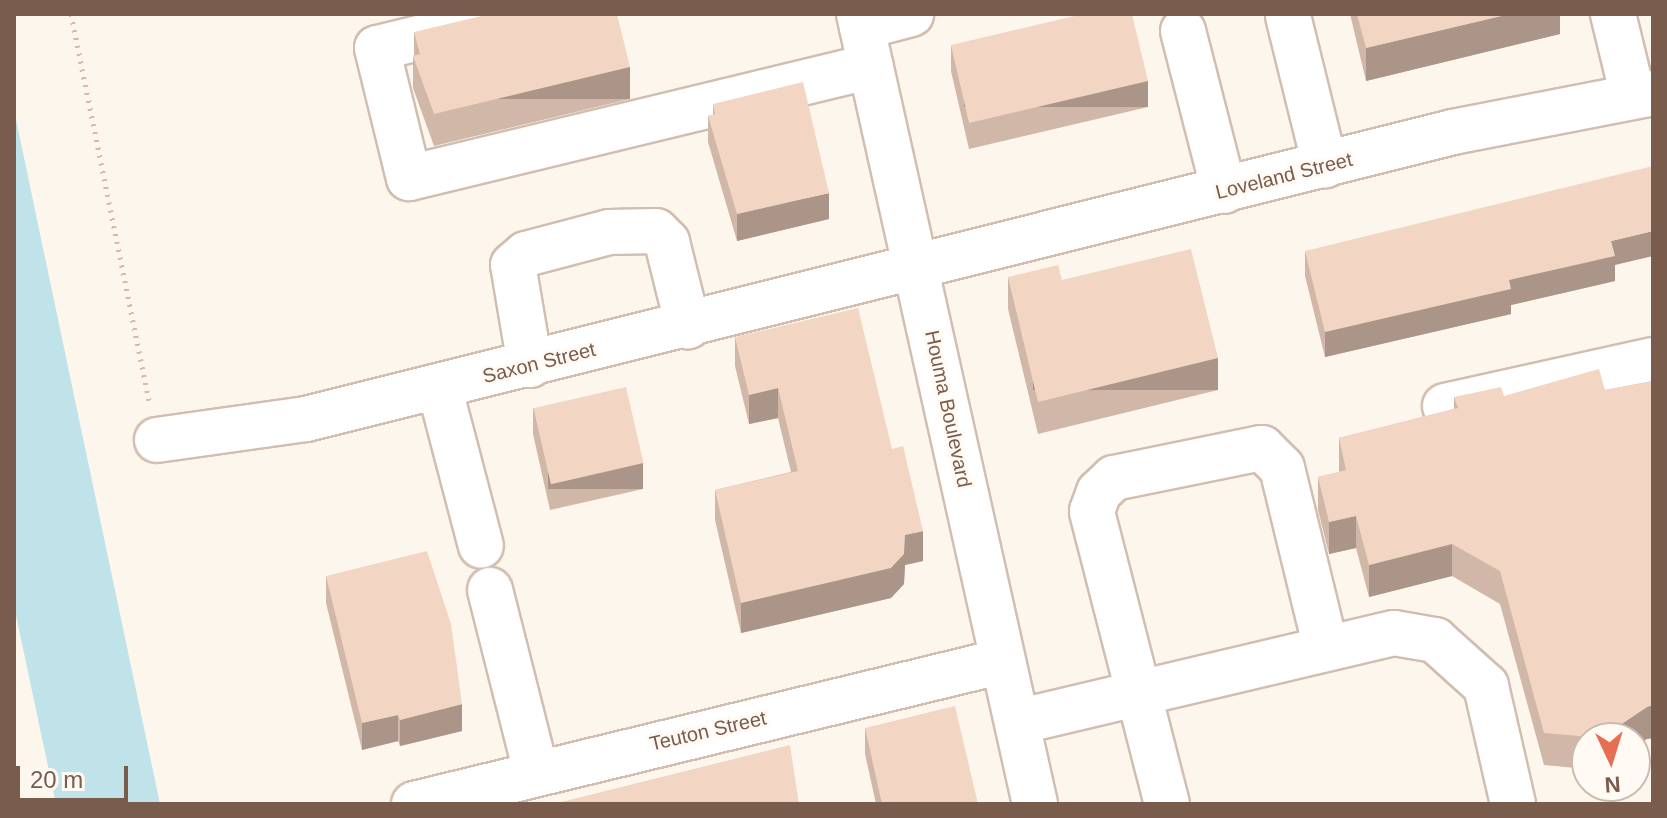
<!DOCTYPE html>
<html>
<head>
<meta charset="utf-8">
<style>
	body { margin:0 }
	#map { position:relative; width:1667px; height:818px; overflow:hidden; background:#fdf6ec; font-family:Helvetica,sans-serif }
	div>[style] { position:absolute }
	.water>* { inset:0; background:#bfe3e8 }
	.path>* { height:5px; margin-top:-2.5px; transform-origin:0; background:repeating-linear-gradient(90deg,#d9b8a5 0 2px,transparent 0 8px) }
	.roads { filter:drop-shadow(2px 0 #d1beb0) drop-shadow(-2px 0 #d1beb0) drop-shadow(0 2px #d1beb0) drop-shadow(0 -2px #d1beb0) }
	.minor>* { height:44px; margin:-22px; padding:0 22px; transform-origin:22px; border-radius:22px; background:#fff }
	.wall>* { inset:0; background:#d1b7a8 }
	.shaded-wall>* { inset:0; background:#aa9588; transform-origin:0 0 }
	.building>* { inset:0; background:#f3d5c3; transform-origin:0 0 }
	span { translate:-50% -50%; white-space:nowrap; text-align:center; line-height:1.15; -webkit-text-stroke:6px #fffaf3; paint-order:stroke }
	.street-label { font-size:20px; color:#7a5c4d }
	.frame { position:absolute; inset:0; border:16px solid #7a5c4d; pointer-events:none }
	.north { position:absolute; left:1571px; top:722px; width:80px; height:80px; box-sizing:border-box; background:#fffaf3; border:2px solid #cabbb1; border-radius:50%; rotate:176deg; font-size:22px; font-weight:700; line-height:32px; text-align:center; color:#7a5c4d }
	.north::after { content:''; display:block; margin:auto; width:28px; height:36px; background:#e76f51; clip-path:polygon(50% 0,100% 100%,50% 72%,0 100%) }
	.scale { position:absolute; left:16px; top:766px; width:112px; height:36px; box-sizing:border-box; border:4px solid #7a5c4d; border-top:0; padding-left:10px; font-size:24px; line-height:28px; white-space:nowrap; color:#7a5c4d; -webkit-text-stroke:6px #fffaf3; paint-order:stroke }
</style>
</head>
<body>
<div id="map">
	<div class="water">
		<div style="clip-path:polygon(14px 110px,160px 804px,56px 804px,14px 606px)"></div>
	</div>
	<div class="path">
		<div style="left:71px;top:14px;width:394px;rotate:78.6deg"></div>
	</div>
	<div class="roads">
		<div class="minor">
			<div style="left:517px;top:14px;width:144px;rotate:166.3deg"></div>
			<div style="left:377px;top:48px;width:134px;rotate:76.2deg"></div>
			<div style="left:409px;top:178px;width:475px;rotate:-13.6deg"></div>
			<div style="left:859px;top:14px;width:809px;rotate:77.44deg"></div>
			<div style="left:1613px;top:14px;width:84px;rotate:76.3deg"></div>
			<div style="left:1288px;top:16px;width:154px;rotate:76.1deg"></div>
			<div style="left:862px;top:27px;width:51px;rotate:-14.9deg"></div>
			<div style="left:1183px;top:31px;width:165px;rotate:75.6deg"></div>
			<div style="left:530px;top:365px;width:101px;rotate:-99.6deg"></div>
			<div style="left:513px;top:265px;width:17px;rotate:-40deg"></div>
			<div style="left:526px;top:254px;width:86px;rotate:-14.8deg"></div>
			<div style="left:609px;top:232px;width:47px;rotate:-1.2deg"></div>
			<div style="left:656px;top:231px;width:16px;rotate:45deg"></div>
			<div style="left:667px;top:242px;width:87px;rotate:76deg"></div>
			<div style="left:439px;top:386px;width:165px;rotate:75.3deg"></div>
			<div style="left:1445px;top:406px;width:213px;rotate:-12.5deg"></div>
			<div style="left:157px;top:440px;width:150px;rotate:-8deg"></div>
			<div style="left:306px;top:419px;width:1182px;rotate:-14.05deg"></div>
			<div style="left:1453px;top:132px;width:204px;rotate:-11deg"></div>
			<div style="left:490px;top:590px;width:188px;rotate:75.8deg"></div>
			<div style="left:1017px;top:722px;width:387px;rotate:-13.3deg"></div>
			<div style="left:1394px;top:633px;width:42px;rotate:9.7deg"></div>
			<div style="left:1435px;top:640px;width:69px;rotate:42deg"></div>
			<div style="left:1486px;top:686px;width:121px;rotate:77.1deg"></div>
			<div style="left:414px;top:804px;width:606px;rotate:-13.65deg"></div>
			<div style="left:1167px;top:804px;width:302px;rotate:-104.4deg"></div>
			<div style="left:1092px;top:511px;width:20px;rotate:-70deg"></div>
			<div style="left:1099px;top:492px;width:21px;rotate:-43deg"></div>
			<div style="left:1114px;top:478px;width:151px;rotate:-11.5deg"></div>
			<div style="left:1262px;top:448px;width:28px;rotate:45deg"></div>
			<div style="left:1282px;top:468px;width:186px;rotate:76.3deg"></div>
		</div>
	</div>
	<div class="wall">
		<div style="clip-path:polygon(1350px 14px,1560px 14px,1560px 34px,1366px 81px)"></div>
		<div style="clip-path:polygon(414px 32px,630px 99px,434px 146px,413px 88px,413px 56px,414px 55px)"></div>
		<div style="clip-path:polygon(951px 45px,1148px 107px,969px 149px,951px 71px)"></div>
		<div style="clip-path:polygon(713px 104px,829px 219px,737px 241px,708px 142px,708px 116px,713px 115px)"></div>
		<div style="clip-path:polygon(1305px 251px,1615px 265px,1615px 281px,1511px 305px,1511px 314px,1325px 357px,1305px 276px)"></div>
		<div style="clip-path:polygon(1008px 277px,1062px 280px,1218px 390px,1038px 434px,1008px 309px)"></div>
		<div style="clip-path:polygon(735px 337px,892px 449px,923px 561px,905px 565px,904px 584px,891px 598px,741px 633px,715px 520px,715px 490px,791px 472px,778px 418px,749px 424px,735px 366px)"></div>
		<div style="clip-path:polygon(1653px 381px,1653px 738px,1647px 739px,1587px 738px,1587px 769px,1544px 765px,1500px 604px,1452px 576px,1369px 597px,1356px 548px,1329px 554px,1318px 510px,1318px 477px,1339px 472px,1339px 438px,1454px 409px,1454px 397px,1504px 396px,1605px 390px)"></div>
		<div style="clip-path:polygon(533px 408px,643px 489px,550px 510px,533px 434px)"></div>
		<div style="clip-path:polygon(326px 576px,462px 731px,400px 746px,398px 741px,362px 750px,326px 603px)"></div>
		<div style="clip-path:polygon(865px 728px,978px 804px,876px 804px,865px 754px)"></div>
	</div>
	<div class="shaded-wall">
		<div style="clip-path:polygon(1510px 14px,1560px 14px,1560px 34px,1366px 81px,1366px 48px)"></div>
		<div style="left:630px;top:67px;width:32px;height:202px;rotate:90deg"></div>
		<div style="left:1148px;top:81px;width:26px;height:184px;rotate:90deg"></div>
		<div style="clip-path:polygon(829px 193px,829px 219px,737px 241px,737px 214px)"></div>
		<div style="clip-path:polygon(1653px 231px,1653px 256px,1615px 265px,1615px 281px,1511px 305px,1511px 314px,1325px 357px,1325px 332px,1509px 280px,1611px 241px)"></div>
		<div style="left:1218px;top:358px;width:32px;height:185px;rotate:90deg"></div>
		<div style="clip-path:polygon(778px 388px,778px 418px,749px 424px,749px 395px)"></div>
		<div style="left:643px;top:463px;width:26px;height:95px;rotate:90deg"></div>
		<div style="clip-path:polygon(1356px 516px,1356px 548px,1329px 554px,1329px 522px)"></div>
		<div style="clip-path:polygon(923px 531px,923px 561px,905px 565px,904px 584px,891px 598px,741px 633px,741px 603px,905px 535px)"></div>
		<div style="clip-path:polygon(1452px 544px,1452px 576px,1369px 597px,1369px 565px)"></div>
		<div style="clip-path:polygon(462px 704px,462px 731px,400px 746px,400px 720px)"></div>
		<div style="clip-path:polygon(1653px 705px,1653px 738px,1647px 739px,1635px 747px,1635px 738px,1601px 738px,1647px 707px)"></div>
		<div style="clip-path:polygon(398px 715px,398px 741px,362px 750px,362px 723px)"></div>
	</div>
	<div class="building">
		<div style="clip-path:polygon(490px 14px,617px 14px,630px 67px,434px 114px,413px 56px,420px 54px,414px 32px)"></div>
		<div style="clip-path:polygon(1083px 14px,1132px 14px,1148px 81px,969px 123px,951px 45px)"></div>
		<div style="clip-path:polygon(1357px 14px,1510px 14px,1366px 48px)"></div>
		<div style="clip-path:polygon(803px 82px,829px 193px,737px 214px,708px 116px,715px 114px,713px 104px)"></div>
		<div style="clip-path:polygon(1653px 166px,1653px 231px,1611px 241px,1615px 256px,1509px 280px,1511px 289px,1325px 332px,1305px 251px)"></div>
		<div style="clip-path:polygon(1191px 249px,1218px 358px,1038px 402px,1008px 277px,1058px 265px,1062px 280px)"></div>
		<div style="clip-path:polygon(858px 308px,892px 449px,903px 446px,923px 531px,905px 535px,904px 554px,891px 568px,741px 603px,715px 490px,798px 471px,778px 388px,749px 395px,735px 337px)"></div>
		<div style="clip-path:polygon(1599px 369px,1605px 390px,1653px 381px,1653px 705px,1647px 707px,1601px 738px,1544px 733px,1500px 571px,1452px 544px,1369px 565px,1356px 516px,1329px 522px,1318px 477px,1346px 470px,1339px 438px,1458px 408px,1454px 397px,1501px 387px,1504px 396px)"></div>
		<div style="left:626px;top:387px;width:78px;height:95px;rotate:77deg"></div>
		<div style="clip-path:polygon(427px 551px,451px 624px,462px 704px,400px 720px,398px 715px,362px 723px,326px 576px)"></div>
		<div style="clip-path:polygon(955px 706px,978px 804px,882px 804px,865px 728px)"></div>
		<div style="clip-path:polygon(790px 745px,799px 804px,553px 804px)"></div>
	</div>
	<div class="street-label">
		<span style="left:1284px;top:176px;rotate:-14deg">Loveland Street</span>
		<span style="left:539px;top:363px;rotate:-14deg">Saxon Street</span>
		<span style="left:948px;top:409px;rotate:78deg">Houma Boulevard</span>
		<span style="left:708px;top:731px;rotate:-13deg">Teuton Street</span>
	</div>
	<div class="frame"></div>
	<div class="north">N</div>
	<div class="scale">20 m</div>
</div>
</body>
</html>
